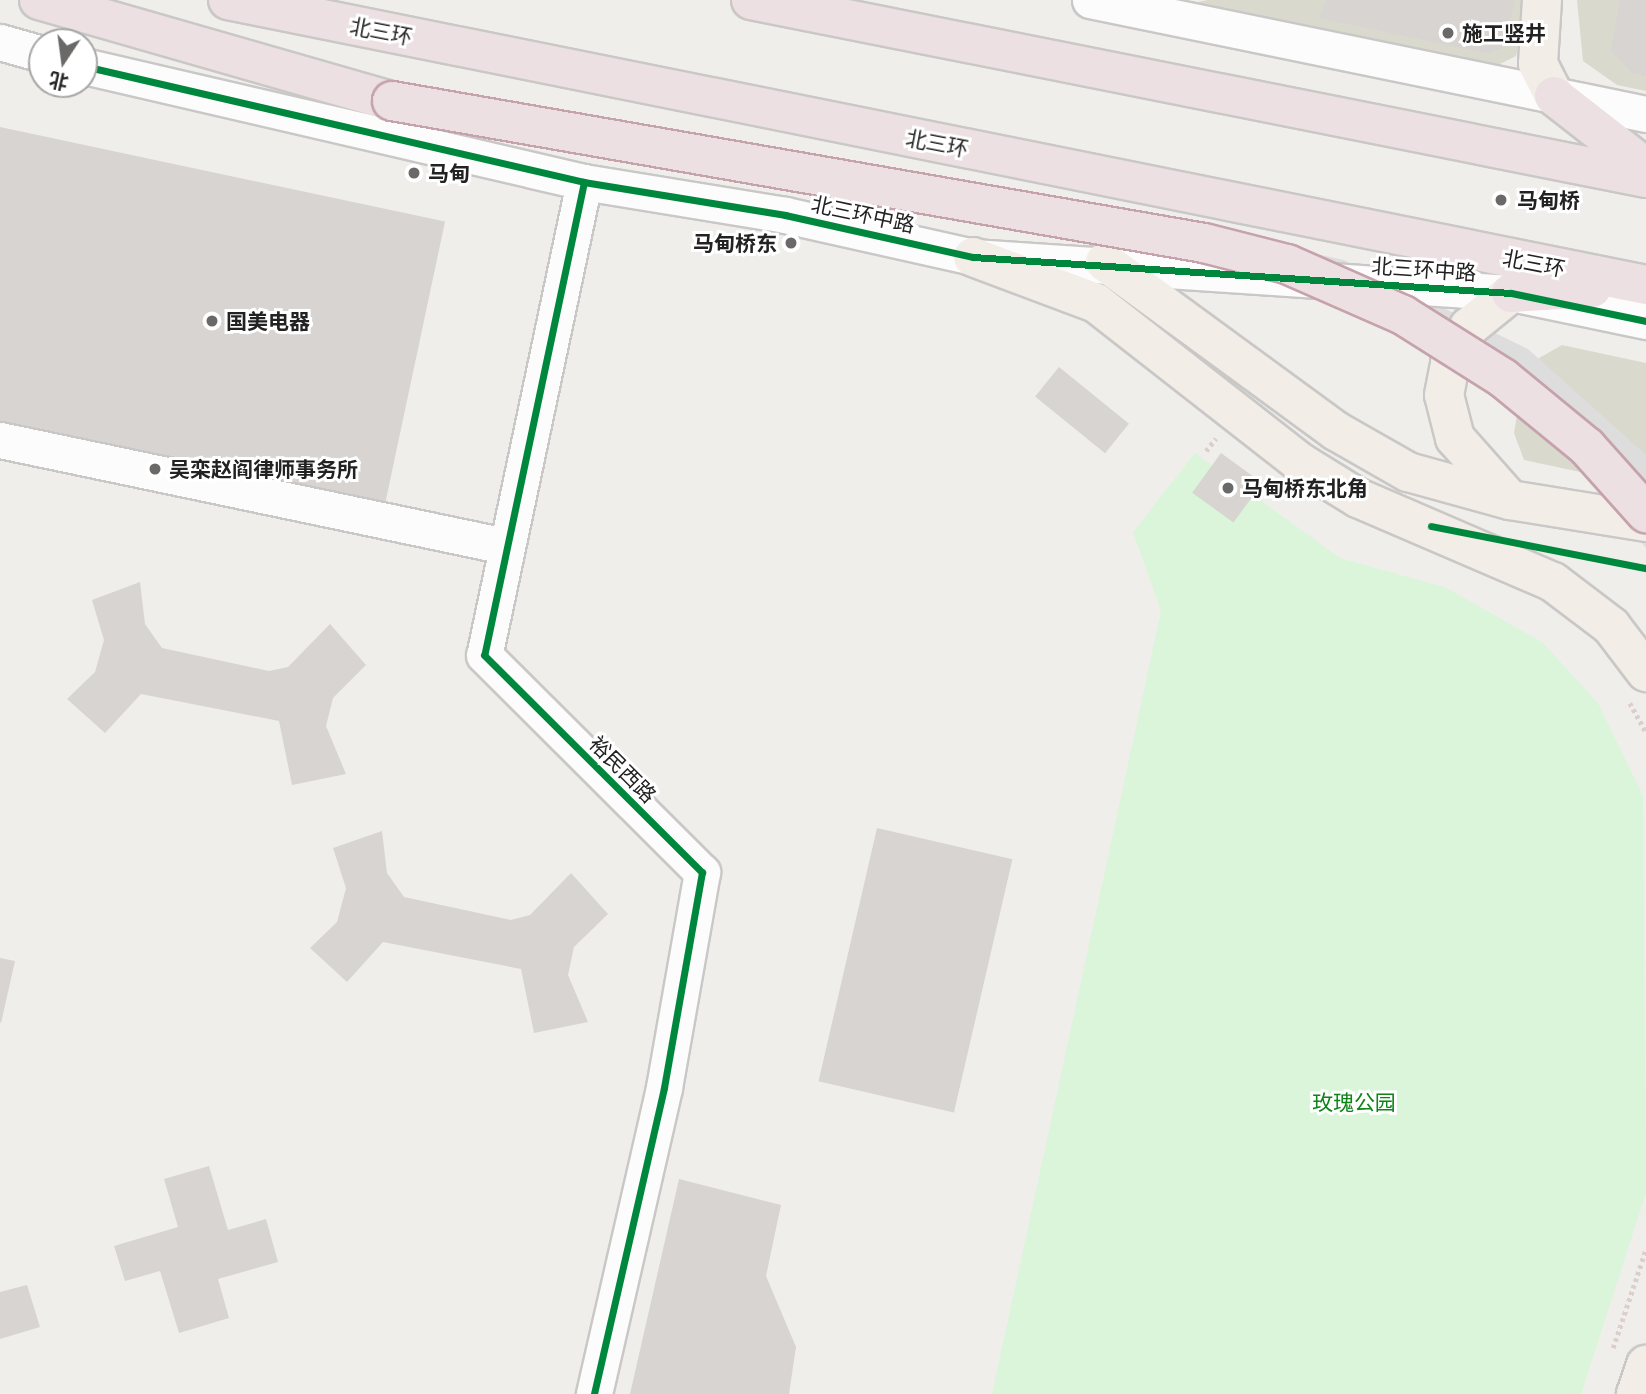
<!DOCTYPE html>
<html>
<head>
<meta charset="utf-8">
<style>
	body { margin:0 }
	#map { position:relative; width:1646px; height:1394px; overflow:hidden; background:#f0eeeb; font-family:Ubuntu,"Noto Sans SC",sans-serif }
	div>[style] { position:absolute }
	.construction>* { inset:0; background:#d9d9cd }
	.park>* { inset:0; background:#daf5da }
	.pier>* { inset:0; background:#dedddd }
	.building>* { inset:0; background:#d7d4d2; transform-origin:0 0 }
	.path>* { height:4.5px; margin-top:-2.25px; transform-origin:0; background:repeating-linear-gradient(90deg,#dccecd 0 3.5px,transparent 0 7px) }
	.roads { filter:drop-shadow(2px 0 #c9c8c7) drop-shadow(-2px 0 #c9c8c7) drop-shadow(0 2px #c9c8c7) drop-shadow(0 -2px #c9c8c7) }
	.minor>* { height:35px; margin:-17.5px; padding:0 17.5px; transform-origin:17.5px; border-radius:17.5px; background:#fdfcfc }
	.major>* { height:38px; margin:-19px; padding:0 19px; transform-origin:19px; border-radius:19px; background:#f3ede7 }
	.highway>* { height:38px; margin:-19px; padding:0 19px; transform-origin:19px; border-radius:19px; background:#ece0e2 }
	.bridges { filter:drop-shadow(2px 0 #c5a2ac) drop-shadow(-2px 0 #c5a2ac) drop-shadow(0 2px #c5a2ac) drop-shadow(0 -2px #c5a2ac) }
	.highway-bridge>* { height:38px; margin:-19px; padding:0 19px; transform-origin:19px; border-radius:19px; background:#ece0e2 }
	.cycleway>* { height:7px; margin:-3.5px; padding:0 3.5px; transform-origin:3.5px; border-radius:3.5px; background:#00873e }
	.dots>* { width:19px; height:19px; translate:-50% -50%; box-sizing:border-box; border:4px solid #fff; border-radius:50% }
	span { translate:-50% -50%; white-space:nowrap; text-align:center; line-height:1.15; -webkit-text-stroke:6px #fff; paint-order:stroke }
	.street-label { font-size:21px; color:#222 }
	.poi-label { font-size:21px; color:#222; font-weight:700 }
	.left { translate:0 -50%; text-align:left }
	.right { translate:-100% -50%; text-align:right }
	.park-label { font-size:21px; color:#0c8416 }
	.north { position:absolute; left:28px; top:28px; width:70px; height:70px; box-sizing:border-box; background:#fff; border:2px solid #a7a7a7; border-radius:50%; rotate:193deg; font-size:19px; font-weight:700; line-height:28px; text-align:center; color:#222 }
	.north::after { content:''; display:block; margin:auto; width:24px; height:32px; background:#6a6968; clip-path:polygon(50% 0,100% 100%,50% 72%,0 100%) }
</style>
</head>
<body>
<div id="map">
	<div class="construction">
		<div style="clip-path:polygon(1208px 0,1528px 0,1516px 56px,1494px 67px,1188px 4px)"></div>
		<div style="clip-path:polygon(1577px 0,1646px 0,1646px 91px,1617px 85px,1583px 61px)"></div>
		<div style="clip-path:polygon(1562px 345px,1646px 363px,1646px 486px,1524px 460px,1514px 433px,1525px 366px)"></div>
	</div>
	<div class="park">
		<div style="clip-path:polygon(1195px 453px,1340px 558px,1447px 588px,1543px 643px,1598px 703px,1643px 796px,1646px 1193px,1581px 1394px,992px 1394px,1161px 611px,1133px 532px)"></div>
	</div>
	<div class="pier">
		<div style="clip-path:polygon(1193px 227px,1344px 260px,1528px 349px,1646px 455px,1646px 548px,1587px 475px,1483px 386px,1373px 316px,1189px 257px)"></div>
	</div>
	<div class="building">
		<div style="clip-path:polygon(1326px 0,1515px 0,1502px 48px,1487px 53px,1319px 18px)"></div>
		<div style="clip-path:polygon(1620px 0,1646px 0,1646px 76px,1632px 73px,1611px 51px)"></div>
		<div style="left:0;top:127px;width:455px;height:294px;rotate:12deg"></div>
		<div style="left:1059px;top:367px;width:90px;height:38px;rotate:39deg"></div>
		<div style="left:1221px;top:453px;width:51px;height:49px;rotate:36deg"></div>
		<div style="clip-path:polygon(140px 582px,145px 624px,162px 648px,269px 671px,288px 667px,330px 624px,366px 665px,333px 698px,326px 726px,346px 774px,292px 785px,279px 721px,141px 694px,105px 733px,67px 699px,95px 672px,104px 640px,92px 600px)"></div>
		<div style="left:877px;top:828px;width:139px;height:260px;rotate:13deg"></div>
		<div style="clip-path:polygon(382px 831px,387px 873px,404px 897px,511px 920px,530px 915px,571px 873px,608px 914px,574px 947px,568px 975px,588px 1022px,534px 1033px,521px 969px,383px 942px,347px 982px,310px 948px,337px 922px,346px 888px,333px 848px)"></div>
		<div style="clip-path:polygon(0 958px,15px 961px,1px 1023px,0 1022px)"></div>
		<div style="clip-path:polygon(209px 1166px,228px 1230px,266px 1219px,278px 1262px,218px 1279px,229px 1318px,179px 1333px,160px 1271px,125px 1281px,114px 1246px,178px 1227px,164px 1179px)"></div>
		<div style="clip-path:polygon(679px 1179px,781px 1205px,766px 1276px,796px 1347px,789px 1394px,630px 1394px)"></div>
		<div style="clip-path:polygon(27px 1285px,40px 1327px,0 1339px,0 1292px)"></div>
	</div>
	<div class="path">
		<div style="left:1206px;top:451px;width:16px;rotate:-52deg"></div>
		<div style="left:1630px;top:703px;width:33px;rotate:61deg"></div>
		<div style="left:1613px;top:1348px;width:104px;rotate:-71.6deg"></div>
	</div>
	<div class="roads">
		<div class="minor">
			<div style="left:1090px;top:0;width:568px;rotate:11.59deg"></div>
			<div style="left:0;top:42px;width:44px;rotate:15.9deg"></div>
			<div style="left:84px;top:66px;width:513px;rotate:13.06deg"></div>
			<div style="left:584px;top:182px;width:204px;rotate:9.3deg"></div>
			<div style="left:785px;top:215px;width:193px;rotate:12.6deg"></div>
			<div style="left:973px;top:257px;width:539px;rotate:3.83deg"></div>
			<div style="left:1511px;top:293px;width:138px;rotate:11.7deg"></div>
			<div style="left:584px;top:182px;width:483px;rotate:101.9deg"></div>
			<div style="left:484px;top:655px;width:308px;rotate:44.9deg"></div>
			<div style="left:702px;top:872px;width:219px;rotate:100deg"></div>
			<div style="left:664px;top:1088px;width:314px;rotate:102.9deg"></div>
			<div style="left:0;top:440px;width:516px;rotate:11.85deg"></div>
		</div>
		<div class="major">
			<div style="left:1542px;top:0;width:64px;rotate:93.6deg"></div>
			<div style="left:1538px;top:64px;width:36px;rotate:63deg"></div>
			<div style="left:973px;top:257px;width:131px;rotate:20.5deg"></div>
			<div style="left:1096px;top:303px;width:260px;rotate:38deg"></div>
			<div style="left:1301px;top:463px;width:67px;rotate:31.6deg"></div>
			<div style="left:1358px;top:498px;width:212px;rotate:23.3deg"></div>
			<div style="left:1553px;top:582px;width:73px;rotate:37.2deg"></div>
			<div style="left:1611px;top:626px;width:58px;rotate:52.7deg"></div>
			<div style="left:1105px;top:262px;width:286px;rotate:36.2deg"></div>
			<div style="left:1336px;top:431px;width:83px;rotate:29.7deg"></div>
			<div style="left:1408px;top:472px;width:106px;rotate:15.4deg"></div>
			<div style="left:1510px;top:500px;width:138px;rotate:9.2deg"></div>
			<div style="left:1510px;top:500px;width:83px;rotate:-131.6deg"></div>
			<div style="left:1455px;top:438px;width:44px;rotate:-104.3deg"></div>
			<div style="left:1444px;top:395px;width:33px;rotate:-79deg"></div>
			<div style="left:1450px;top:363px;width:41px;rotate:-62.2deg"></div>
			<div style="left:1469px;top:327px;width:54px;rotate:-39deg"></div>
			<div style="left:1636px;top:1394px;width:31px;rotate:-71deg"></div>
		</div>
		<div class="highway">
			<div style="left:39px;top:0;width:367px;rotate:16deg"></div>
			<div style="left:228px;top:0;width:1446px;rotate:11.36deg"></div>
			<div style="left:751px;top:0;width:913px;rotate:11.25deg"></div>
			<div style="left:1554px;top:96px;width:117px;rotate:38deg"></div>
			<div style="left:1511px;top:293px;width:81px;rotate:-3.5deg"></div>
		</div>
	</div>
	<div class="bridges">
		<div class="highway-bridge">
			<div style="left:392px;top:101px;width:824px;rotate:9.92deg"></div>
			<div style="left:1204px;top:243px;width:86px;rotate:14.2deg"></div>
			<div style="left:1287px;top:264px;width:127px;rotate:23.7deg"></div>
			<div style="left:1403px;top:315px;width:118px;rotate:32.2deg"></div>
			<div style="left:1503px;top:378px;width:109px;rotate:39.4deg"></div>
			<div style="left:1587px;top:447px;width:89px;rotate:48.2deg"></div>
		</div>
	</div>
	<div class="cycleway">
		<div style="left:84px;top:66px;width:513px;rotate:13.06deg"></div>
		<div style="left:584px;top:182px;width:204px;rotate:9.3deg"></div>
		<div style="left:785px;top:215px;width:193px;rotate:12.6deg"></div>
		<div style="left:973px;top:257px;width:539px;rotate:3.83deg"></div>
		<div style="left:1511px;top:293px;width:138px;rotate:11.7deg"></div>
		<div style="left:584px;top:182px;width:483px;rotate:101.9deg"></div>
		<div style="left:484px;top:655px;width:308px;rotate:44.9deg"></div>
		<div style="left:702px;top:872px;width:219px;rotate:100deg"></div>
		<div style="left:664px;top:1088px;width:314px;rotate:102.9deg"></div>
		<div style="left:1431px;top:526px;width:219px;rotate:11.1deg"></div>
	</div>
	<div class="dots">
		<div style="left:1448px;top:33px;background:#6a6968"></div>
		<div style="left:414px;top:173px;background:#6a6968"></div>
		<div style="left:1501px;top:200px;background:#6a6968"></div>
		<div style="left:791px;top:243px;background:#6a6968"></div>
		<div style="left:212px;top:321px;background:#6a6968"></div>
		<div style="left:155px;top:469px;background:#6a6968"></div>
		<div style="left:1228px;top:488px;background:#6a6968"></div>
	</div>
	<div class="street-label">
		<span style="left:381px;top:31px;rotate:11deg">北三环</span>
		<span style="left:937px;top:143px;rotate:11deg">北三环</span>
		<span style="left:863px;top:214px;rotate:12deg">北三环中路</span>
		<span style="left:1534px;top:263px;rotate:11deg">北三环</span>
		<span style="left:1424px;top:269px;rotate:4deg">北三环中路</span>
		<span style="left:623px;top:769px;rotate:45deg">裕民西路</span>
	</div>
	<div class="poi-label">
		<span class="left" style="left:1462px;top:33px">施工竖井</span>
		<span class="left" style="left:428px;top:173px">马甸</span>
		<span class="left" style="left:1517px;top:200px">马甸桥</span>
		<span class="right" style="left:777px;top:243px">马甸桥东</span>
		<span class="left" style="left:226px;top:321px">国美电器</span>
		<span class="left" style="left:169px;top:469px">吴栾赵阎律师事务所</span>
		<span class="left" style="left:1242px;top:488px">马甸桥东北角</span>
	</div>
	<div class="park-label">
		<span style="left:1354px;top:1102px">玫瑰公园</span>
	</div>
	<div class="north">北</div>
</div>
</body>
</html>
